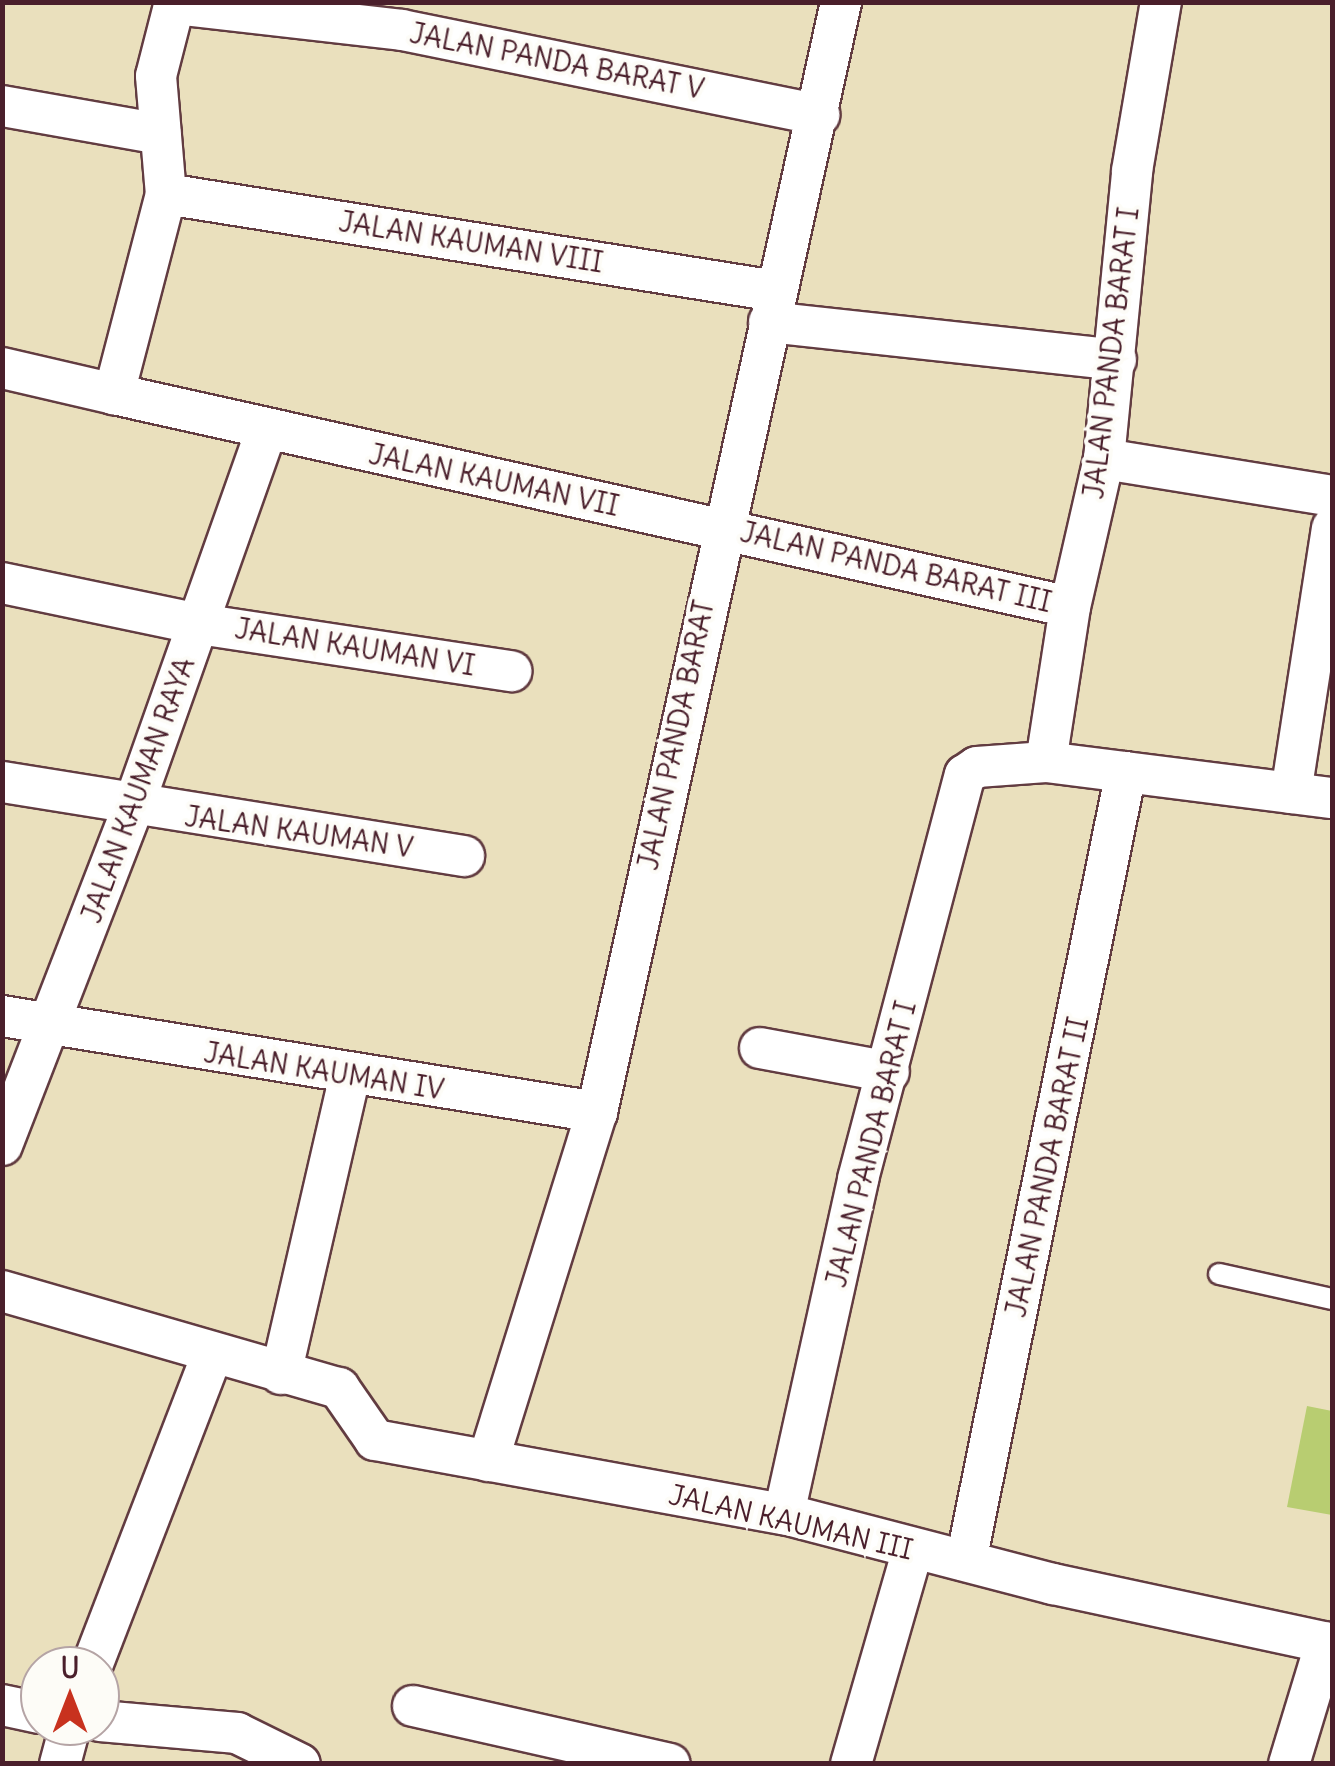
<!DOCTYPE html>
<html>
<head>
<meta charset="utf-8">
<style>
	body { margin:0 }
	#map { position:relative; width:1335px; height:1766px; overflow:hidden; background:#eae0bd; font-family:Delius,sans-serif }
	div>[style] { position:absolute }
	.green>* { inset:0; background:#b8cd71 }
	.roads { filter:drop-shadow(2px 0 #623c41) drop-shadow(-2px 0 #623c41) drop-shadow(0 2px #623c41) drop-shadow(0 -2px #623c41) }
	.service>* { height:20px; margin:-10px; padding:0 10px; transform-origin:10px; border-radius:10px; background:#fff }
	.minor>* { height:40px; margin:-20px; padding:0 20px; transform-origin:20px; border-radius:20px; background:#fff }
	span { translate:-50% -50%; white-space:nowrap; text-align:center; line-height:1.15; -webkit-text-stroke:8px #fdfcf7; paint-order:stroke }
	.street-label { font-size:28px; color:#4a1f2b }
	.frame { position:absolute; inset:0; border:5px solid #4a1f2b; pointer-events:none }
	.north { position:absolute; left:20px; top:1646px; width:100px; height:100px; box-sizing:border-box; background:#fdfcf7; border:2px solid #b5a4a5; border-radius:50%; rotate:0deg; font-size:28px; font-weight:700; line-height:40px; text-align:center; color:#4a1f2b }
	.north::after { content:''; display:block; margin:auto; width:35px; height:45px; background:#c8321e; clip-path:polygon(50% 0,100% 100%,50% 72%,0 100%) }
</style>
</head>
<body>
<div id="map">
	<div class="green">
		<div style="clip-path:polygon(1307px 1406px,1332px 1411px,1332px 1515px,1287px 1507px)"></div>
	</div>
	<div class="roads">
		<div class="service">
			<div style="left:1219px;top:1274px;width:116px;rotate:12.5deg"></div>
		</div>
		<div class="minor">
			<div style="left:175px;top:2px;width:76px;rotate:104.4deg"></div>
			<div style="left:156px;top:76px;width:118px;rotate:85.2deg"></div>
			<div style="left:166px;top:194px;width:207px;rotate:104.6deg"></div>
			<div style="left:114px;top:394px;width:979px;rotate:12.56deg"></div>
			<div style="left:174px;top:4px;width:229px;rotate:6.5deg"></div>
			<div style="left:402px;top:30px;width:426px;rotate:11.5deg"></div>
			<div style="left:2px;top:106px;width:161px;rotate:10deg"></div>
			<div style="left:166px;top:194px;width:618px;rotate:9.04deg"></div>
			<div style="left:769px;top:322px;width:349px;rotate:6.2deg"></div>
			<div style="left:2px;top:368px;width:115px;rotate:13.1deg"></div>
			<div style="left:1104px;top:459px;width:231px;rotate:9.2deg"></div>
			<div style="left:2px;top:583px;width:201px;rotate:11.8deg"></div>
			<div style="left:199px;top:624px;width:316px;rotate:8.6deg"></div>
			<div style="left:1046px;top:762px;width:157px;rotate:-81.2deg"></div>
			<div style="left:1070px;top:607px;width:152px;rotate:-77.1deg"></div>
			<div style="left:1104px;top:459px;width:289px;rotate:-84.4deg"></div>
			<div style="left:1132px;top:171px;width:171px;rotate:-80.3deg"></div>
			<div style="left:2px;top:782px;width:468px;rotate:9.1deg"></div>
			<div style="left:1291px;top:793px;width:268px;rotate:-81.2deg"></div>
			<div style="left:2px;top:1016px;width:603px;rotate:9.17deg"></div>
			<div style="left:760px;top:1048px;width:131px;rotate:10.5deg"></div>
			<div style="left:2px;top:1145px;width:362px;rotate:-68.8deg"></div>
			<div style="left:133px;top:807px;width:398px;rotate:-70.5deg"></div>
			<div style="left:2px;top:1291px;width:351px;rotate:16.1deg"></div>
			<div style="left:339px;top:1388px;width:63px;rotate:55.3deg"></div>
			<div style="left:375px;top:1440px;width:416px;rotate:10.3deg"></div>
			<div style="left:784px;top:1514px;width:278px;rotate:14.6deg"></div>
			<div style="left:1053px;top:1584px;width:285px;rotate:12.1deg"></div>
			<div style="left:281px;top:1374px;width:306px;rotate:-77deg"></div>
			<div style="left:488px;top:1461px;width:366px;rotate:-72.7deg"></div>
			<div style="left:597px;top:1112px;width:1137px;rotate:-77.6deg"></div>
			<div style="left:784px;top:1514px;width:343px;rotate:-77.5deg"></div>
			<div style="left:858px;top:1179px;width:418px;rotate:-75.2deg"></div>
			<div style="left:965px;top:775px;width:14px;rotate:-34deg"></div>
			<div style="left:977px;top:767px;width:69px;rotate:-4.1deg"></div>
			<div style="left:1046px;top:762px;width:288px;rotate:7.2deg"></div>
			<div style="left:966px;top:1561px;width:805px;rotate:-78.54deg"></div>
			<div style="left:92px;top:1666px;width:333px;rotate:-68.9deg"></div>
			<div style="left:2px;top:1705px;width:39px;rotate:12deg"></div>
			<div style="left:413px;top:1706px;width:263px;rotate:12.7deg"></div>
			<div style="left:100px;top:1721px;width:138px;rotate:5deg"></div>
			<div style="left:237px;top:1733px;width:70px;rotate:26.2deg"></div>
			<div style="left:60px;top:1764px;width:39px;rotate:-75deg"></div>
			<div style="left:851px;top:1764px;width:224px;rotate:-73.9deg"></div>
			<div style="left:1289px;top:1764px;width:127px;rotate:-73.1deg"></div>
		</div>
	</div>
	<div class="street-label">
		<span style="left:557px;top:61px;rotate:11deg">JALAN PANDA BARAT V</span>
		<span style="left:471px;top:242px;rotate:9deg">JALAN KAUMAN VIII</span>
		<span style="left:1111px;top:353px;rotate:-83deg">JALAN PANDA BARAT I</span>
		<span style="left:494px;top:480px;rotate:12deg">JALAN KAUMAN VII</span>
		<span style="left:896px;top:567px;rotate:13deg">JALAN PANDA BARAT III</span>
		<span style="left:355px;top:647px;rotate:9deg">JALAN KAUMAN VI</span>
		<span style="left:676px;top:735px;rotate:-78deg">JALAN PANDA BARAT</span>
		<span style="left:138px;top:790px;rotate:-70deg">JALAN KAUMAN RAYA</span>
		<span style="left:299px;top:832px;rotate:8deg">JALAN KAUMAN V</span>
		<span style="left:324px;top:1071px;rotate:9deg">JALAN KAUMAN IV</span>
		<span style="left:871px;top:1144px;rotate:-76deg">JALAN PANDA BARAT I</span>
		<span style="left:1047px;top:1167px;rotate:-78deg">JALAN PANDA BARAT II</span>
		<span style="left:791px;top:1522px;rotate:13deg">JALAN KAUMAN III</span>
	</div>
	<div class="frame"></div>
	<div class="north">U</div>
</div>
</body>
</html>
